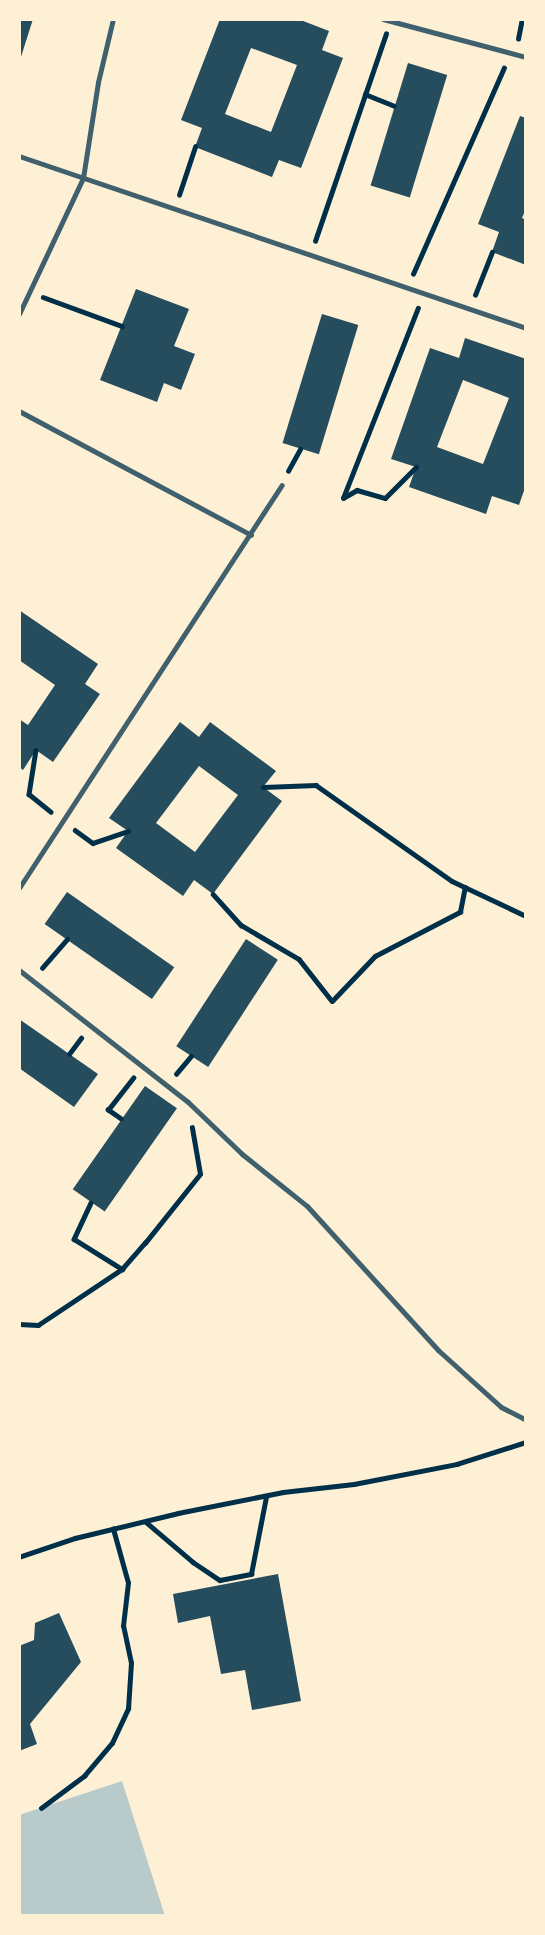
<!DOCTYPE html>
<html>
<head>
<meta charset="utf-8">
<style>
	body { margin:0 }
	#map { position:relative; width:545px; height:1935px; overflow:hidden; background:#fdf0d5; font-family:Lato,sans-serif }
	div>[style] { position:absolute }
	.green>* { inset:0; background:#b9caca }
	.building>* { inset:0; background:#264d5e; transform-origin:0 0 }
	.path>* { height:4.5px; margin:-2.25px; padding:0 2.25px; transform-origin:2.25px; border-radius:2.25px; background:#003049 }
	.service>* { height:5px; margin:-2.5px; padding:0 2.5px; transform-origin:2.5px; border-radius:2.5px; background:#3f606c }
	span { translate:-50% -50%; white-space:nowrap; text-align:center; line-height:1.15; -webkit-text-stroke:5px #fdf0d5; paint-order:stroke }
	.frame { position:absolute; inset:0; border:21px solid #fdf0d5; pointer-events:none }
</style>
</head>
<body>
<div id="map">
	<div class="green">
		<div style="clip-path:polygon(122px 1781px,165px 1916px,19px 1916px,19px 1815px)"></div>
	</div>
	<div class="building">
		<div style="clip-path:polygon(19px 19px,33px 19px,20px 60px,19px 60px)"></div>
		<div style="clip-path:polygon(evenodd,220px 19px,298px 19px,329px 31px,322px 50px,343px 58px,301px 168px,279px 160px,272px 177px,195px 147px,202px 128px,181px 120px,220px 19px,251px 48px,297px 65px,271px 132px,225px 114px,251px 48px)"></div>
		<div style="left:408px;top:63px;width:41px;height:128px;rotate:17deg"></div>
		<div style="clip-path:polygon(520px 116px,526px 118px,526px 209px,522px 218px,526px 220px,526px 265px,492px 252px,499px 232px,478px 224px)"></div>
		<div style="clip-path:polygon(136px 289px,189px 309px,174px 346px,195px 354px,181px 390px,164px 383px,157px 402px,100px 380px)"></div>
		<div style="left:322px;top:314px;width:38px;height:135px;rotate:17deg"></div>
		<div style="clip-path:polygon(evenodd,465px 338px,526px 359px,526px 485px,519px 505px,492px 496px,486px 514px,409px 487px,416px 467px,391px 459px,430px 348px,459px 358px,465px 338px,463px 380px,509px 398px,483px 464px,437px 447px,463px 380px)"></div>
		<div style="clip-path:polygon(19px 610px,98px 664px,85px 684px,100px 694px,53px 762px,36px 750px,23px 770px,19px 767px,19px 719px,28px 725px,55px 685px,19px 660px)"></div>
		<div style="clip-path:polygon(evenodd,180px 722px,199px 737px,210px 722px,276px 771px,263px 787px,282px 801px,213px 894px,194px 880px,183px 896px,116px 848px,128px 831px,109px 818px,180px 722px,199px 766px,238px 795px,195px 852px,156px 823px,199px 766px)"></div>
		<div style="left:67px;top:892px;width:131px;height:39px;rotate:35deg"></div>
		<div style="left:246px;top:939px;width:38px;height:128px;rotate:33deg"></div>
		<div style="clip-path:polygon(19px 1019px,98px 1074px,74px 1107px,19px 1068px)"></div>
		<div style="left:145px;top:1086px;width:39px;height:126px;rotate:35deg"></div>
		<div style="clip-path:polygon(278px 1574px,301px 1701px,252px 1710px,245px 1670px,221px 1674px,210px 1616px,178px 1623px,173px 1594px)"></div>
		<div style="clip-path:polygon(59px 1613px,81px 1662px,30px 1724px,37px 1744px,19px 1751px,19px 1646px,34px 1640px,35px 1623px)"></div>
	</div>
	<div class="path">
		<div style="left:518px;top:39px;width:20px;rotate:-79deg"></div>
		<div style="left:365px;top:94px;width:31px;rotate:22deg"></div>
		<div style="left:179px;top:195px;width:51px;rotate:-71.6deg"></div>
		<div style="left:315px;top:241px;width:219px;rotate:-71.1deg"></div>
		<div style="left:413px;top:274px;width:225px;rotate:-66.2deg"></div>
		<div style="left:475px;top:295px;width:46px;rotate:-68.4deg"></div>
		<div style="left:43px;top:297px;width:84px;rotate:20.2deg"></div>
		<div style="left:288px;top:471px;width:25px;rotate:-61deg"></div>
		<div style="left:343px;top:498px;width:204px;rotate:-68.5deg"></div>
		<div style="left:343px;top:498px;width:16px;rotate:-30deg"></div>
		<div style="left:357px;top:490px;width:29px;rotate:16deg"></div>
		<div style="left:385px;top:498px;width:44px;rotate:-45deg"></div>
		<div style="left:36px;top:750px;width:45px;rotate:99deg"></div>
		<div style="left:29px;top:794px;width:28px;rotate:39deg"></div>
		<div style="left:263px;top:787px;width:53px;rotate:-2.2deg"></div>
		<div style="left:316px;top:785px;width:166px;rotate:35.2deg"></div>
		<div style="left:452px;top:881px;width:82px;rotate:25.3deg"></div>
		<div style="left:75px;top:830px;width:22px;rotate:36deg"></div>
		<div style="left:93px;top:843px;width:37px;rotate:-19deg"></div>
		<div style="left:213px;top:894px;width:42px;rotate:47.9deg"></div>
		<div style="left:241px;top:925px;width:67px;rotate:30.4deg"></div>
		<div style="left:299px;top:959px;width:53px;rotate:51.8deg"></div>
		<div style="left:332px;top:1001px;width:62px;rotate:-46.3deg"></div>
		<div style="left:375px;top:956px;width:96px;rotate:-27.4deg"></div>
		<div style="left:460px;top:912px;width:25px;rotate:-79deg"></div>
		<div style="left:42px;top:968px;width:38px;rotate:-49deg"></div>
		<div style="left:69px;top:1054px;width:20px;rotate:-53deg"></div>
		<div style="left:176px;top:1074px;width:23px;rotate:-50deg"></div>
		<div style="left:121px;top:1119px;width:16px;rotate:-145deg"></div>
		<div style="left:108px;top:1110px;width:41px;rotate:-52deg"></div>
		<div style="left:91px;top:1203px;width:40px;rotate:115deg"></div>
		<div style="left:74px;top:1239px;width:57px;rotate:32deg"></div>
		<div style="left:19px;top:1324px;width:19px;rotate:3deg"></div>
		<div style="left:38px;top:1325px;width:101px;rotate:-33.7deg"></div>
		<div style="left:122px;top:1269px;width:35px;rotate:-49deg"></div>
		<div style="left:145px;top:1243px;width:88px;rotate:-51.4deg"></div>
		<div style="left:200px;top:1174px;width:47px;rotate:-99.9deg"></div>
		<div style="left:146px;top:1522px;width:62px;rotate:40.4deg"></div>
		<div style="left:193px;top:1562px;width:32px;rotate:34deg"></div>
		<div style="left:220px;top:1580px;width:32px;rotate:-11deg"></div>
		<div style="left:251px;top:1574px;width:78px;rotate:-79deg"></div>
		<div style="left:19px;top:1557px;width:59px;rotate:-18.7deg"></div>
		<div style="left:75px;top:1538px;width:106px;rotate:-13.6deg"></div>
		<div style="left:178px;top:1513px;width:107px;rotate:-11.3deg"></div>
		<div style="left:283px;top:1492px;width:71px;rotate:-6.4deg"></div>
		<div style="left:354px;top:1484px;width:105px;rotate:-11deg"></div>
		<div style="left:457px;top:1464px;width:72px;rotate:-17.7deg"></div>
		<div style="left:41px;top:1808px;width:54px;rotate:-36.7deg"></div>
		<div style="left:84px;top:1776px;width:43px;rotate:-49.7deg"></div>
		<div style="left:112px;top:1743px;width:38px;rotate:-65deg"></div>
		<div style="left:128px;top:1709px;width:46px;rotate:-86.3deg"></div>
		<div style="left:131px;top:1663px;width:38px;rotate:-102deg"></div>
		<div style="left:123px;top:1626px;width:43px;rotate:-83.4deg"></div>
		<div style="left:128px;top:1583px;width:56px;rotate:-105.5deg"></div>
	</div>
	<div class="service">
		<div style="left:383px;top:19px;width:148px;rotate:14.9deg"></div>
		<div style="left:19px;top:156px;width:535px;rotate:18.74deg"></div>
		<div style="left:19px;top:314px;width:150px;rotate:-64.8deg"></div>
		<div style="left:83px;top:178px;width:97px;rotate:-81.1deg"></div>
		<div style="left:98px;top:82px;width:65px;rotate:-76.6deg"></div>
		<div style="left:19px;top:411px;width:263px;rotate:28.1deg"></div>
		<div style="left:19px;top:888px;width:481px;rotate:-56.9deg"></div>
		<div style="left:19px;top:970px;width:214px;rotate:38deg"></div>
		<div style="left:188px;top:1102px;width:75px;rotate:43.9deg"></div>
		<div style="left:242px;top:1154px;width:83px;rotate:38.7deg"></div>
		<div style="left:307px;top:1206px;width:195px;rotate:47.7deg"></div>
		<div style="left:438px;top:1350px;width:85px;rotate:42.1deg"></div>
		<div style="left:501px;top:1407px;width:28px;rotate:27deg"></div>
	</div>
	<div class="frame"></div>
</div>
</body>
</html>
